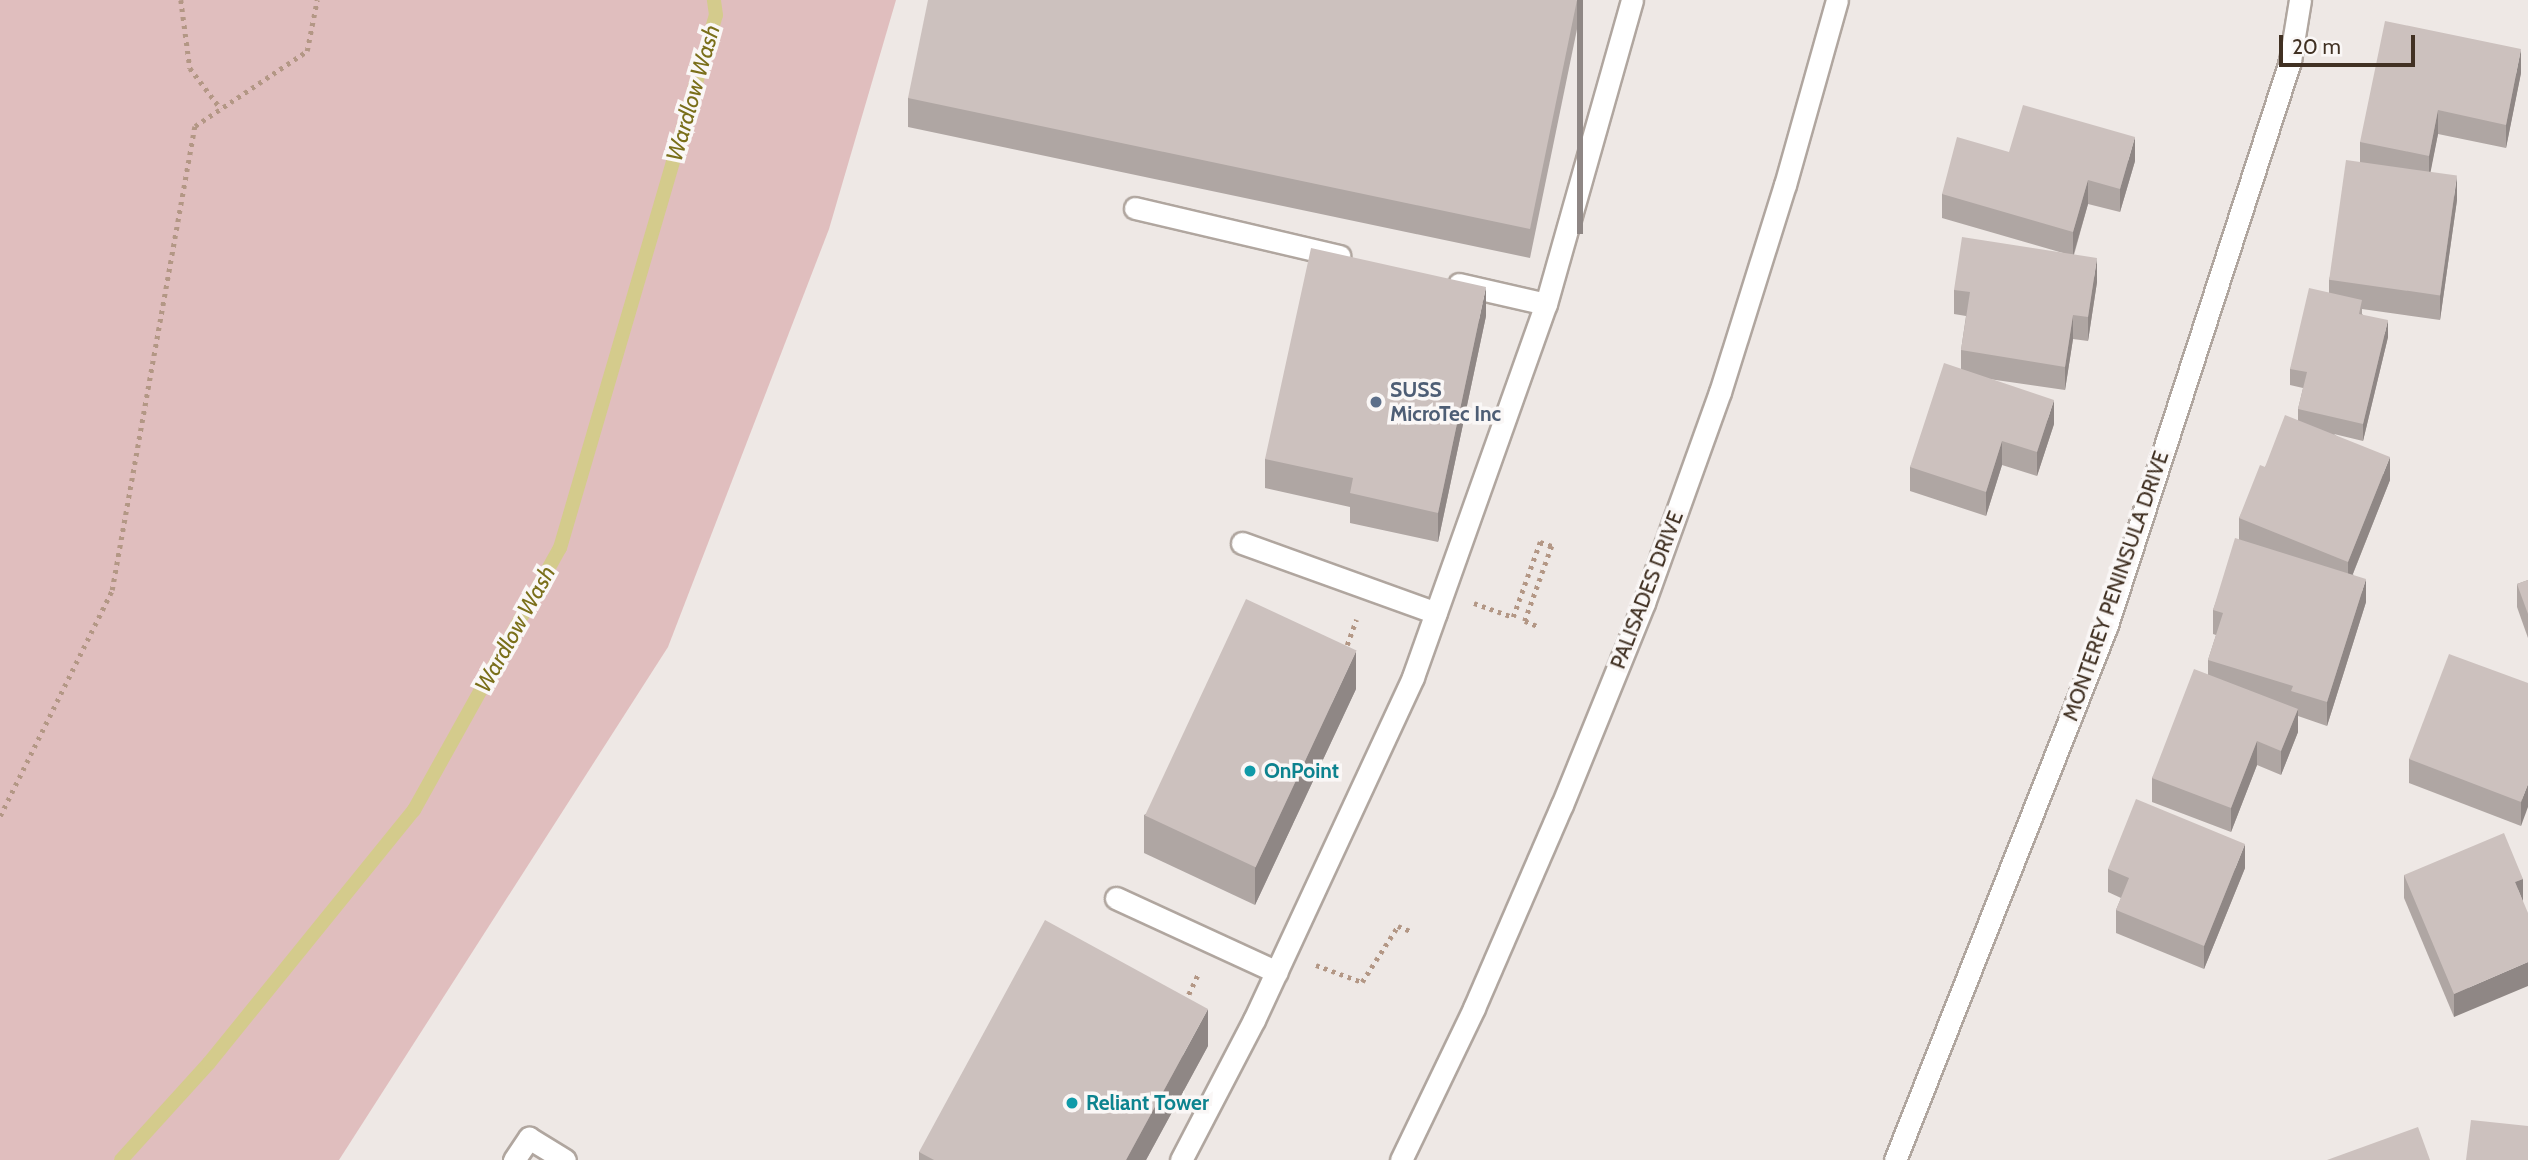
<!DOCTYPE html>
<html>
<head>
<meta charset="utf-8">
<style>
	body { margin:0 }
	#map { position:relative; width:2528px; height:1160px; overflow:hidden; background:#eee8e5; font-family:Cabin,sans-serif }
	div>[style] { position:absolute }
	.green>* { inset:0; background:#e0bebe }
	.stream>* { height:14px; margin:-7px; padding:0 7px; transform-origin:7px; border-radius:7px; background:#d4cb8c }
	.path>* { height:4.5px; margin-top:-2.25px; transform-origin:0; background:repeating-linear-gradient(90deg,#b39785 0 3.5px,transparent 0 8.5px) }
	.roads { filter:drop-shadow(2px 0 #b0a69f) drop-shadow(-2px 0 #b0a69f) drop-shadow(0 2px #b0a69f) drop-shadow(0 -2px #b0a69f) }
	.minor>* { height:21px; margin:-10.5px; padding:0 10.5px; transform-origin:10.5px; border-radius:10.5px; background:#fff }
	.wall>* { inset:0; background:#afa6a3 }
	.shaded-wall>* { inset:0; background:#8f8785; transform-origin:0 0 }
	.building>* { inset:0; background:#ccc1be; transform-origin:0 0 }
	.dots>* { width:19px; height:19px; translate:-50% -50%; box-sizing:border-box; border:4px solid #faf7f6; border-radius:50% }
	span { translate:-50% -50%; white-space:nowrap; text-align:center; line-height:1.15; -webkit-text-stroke:7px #faf7f6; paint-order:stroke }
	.service-label { font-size:21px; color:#4e5e75; font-weight:700 }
	.left { translate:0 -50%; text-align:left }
	.street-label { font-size:21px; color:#413123 }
	.culture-label { font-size:21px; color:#0d838f; font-weight:700 }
	.water-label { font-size:23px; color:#7a6f1a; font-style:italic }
	.scale { position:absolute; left:2279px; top:35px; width:136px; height:32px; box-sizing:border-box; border:4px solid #413123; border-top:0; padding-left:9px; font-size:21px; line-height:24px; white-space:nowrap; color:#413123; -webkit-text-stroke:5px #faf7f6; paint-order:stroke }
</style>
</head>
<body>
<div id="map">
	<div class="green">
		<div style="clip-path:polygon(0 0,896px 0,829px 229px,668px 647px,339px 1160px,0 1160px)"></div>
	</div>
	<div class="stream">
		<div style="left:121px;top:1160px;width:131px;rotate:-47.8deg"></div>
		<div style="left:209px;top:1063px;width:326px;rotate:-51deg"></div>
		<div style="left:414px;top:810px;width:300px;rotate:-60.9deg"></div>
		<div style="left:560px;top:548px;width:555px;rotate:-73.69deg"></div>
		<div style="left:716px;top:15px;width:15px;rotate:-98deg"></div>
	</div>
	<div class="path">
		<div style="left:181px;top:0;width:69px;rotate:82.5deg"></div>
		<div style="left:190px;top:68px;width:51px;rotate:52.9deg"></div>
		<div style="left:1474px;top:603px;width:41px;rotate:19.7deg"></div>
		<div style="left:1513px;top:617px;width:80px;rotate:-70.2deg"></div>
		<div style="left:1540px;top:542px;width:13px;rotate:18deg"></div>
		<div style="left:1552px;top:546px;width:80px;rotate:109.8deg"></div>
		<div style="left:1525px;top:621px;width:16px;rotate:22deg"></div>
		<div style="left:1347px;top:645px;width:27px;rotate:-70deg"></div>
		<div style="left:0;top:816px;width:252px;rotate:-63.6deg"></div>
		<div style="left:112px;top:590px;width:471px;rotate:-79.9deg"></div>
		<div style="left:195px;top:126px;width:135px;rotate:-33.8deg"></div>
		<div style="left:307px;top:51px;width:52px;rotate:-78.9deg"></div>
		<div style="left:1316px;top:965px;width:49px;rotate:20.3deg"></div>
		<div style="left:1362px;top:982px;width:67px;rotate:-57.3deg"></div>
		<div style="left:1398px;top:926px;width:16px;rotate:22deg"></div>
		<div style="left:1185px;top:1002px;width:33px;rotate:-65deg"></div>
	</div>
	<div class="roads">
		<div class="minor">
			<div style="left:1135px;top:208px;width:210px;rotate:13.2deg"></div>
			<div style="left:1459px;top:284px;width:89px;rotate:12.9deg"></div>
			<div style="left:1242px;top:543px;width:206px;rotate:19.8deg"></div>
			<div style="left:1116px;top:898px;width:177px;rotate:24.7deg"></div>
			<div style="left:514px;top:1160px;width:27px;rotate:-56deg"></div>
			<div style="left:529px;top:1138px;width:42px;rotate:31.4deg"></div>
			<div style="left:1181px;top:1160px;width:158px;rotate:-62.5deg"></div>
			<div style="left:1254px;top:1020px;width:378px;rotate:-65.1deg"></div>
			<div style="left:1413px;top:677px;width:396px;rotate:-70.4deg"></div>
			<div style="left:1546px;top:304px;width:316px;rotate:-74.2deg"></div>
			<div style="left:1401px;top:1160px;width:169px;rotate:-64.3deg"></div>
			<div style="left:1474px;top:1008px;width:221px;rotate:-66.6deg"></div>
			<div style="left:1562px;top:805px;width:218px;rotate:-67.9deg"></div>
			<div style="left:1644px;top:603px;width:224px;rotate:-70.2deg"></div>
			<div style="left:1720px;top:392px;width:217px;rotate:-72.6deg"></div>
			<div style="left:1785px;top:185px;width:192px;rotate:-74.3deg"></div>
			<div style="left:1895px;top:1160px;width:575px;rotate:-68.38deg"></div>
			<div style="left:2107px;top:625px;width:593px;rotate:-72.02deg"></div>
			<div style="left:2290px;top:61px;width:62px;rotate:-80.7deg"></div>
		</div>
	</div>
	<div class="wall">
		<div style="clip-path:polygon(1583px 0,1530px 258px,908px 127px,908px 98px)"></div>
		<div style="clip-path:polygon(2521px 73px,2506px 148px,2438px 134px,2430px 172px,2457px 200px,2440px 320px,2362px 309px,2362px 314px,2388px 337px,2363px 441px,2334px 434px,2390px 480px,2353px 574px,2366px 602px,2327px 726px,2298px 716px,2298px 732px,2281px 775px,2257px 765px,2231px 832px,2152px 802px,2152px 778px,2208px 675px,2208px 660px,2216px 635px,2213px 634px,2213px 610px,2239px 539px,2239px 518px,2265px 467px,2298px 420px,2298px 409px,2303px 388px,2290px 385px,2290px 369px,2329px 293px,2329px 280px,2360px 162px,2360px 142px)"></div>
		<div style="clip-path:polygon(2009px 152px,2135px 161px,2120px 212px,2088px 204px,2074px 255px,2097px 282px,2088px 341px,2073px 339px,2065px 390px,1989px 379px,2054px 424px,2037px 476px,2002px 465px,1986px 516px,1910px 491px,1910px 467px,1961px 369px,1961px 350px,1966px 316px,1954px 314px,1954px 290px,2063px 253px,1942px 218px,1942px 194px)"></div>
		<div style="clip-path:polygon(1486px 316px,1438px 542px,1350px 523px,1350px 507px,1265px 488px,1265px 459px)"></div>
		<div style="clip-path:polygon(2528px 580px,2528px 638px,2517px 607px,2517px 584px)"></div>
		<div style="clip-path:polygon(2528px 683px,2521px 826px,2409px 783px,2409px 759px)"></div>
		<div style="clip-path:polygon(1356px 689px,1255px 905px,1144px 853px,1144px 815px)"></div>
		<div style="clip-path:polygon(2245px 868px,2204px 969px,2116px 933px,2116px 910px,2121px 898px,2108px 892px,2108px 869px)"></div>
		<div style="clip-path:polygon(2404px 875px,2523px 879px,2454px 1017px,2404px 898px)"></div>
		<div style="clip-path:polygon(1208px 1046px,1146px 1160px,919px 1160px,919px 1152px)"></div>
	</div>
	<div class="shaded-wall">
		<div style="left:1577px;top:0;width:6px;height:234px"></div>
		<div style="clip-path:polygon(2521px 49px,2521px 73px,2506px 148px,2506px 125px)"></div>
		<div style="clip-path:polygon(2438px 110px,2438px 134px,2429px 180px,2429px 156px)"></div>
		<div style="clip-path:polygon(2135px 137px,2135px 161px,2120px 212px,2120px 189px)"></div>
		<div style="clip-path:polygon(2457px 176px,2457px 200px,2440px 320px,2440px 296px)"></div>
		<div style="clip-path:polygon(2088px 180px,2088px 204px,2073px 256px,2073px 232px)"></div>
		<div style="clip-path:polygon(2097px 258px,2097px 282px,2088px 341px,2088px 317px)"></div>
		<div style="clip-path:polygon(1486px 287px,1486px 316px,1438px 542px,1438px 513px)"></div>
		<div style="clip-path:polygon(2073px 315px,2073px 339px,2065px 390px,2065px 367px)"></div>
		<div style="clip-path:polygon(2388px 320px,2388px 337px,2363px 441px,2363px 424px)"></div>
		<div style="clip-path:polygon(2054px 400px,2054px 424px,2037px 476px,2037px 452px)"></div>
		<div style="clip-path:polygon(2002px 441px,2002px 465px,1986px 516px,1986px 492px)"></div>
		<div style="clip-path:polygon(2390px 457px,2390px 480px,2348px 586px,2348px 562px)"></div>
		<div style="clip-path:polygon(2366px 579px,2366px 602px,2327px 726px,2327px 702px)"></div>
		<div style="clip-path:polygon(1356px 651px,1356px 689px,1255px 905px,1255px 868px)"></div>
		<div style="clip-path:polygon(2298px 709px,2298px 732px,2281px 775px,2281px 751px)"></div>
		<div style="clip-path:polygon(2257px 741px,2257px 765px,2231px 832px,2231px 808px)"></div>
		<div style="clip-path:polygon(2528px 784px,2528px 807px,2521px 826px,2521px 802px)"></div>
		<div style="clip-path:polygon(2245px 844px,2245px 868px,2204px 969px,2204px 946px)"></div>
		<div style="clip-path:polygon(2523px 879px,2523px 902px,2515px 882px)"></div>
		<div style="clip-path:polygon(2528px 962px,2528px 986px,2454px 1017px,2454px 994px)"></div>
		<div style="clip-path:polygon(1208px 1009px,1208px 1046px,1146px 1160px,1126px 1160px)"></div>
	</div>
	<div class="building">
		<div style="clip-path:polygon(928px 0,1577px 0,1530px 229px,908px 98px)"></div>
		<div style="clip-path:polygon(2385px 21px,2521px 49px,2506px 125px,2438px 110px,2429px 156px,2360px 142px)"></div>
		<div style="clip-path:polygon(2023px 105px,2135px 137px,2120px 189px,2088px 180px,2073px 232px,1942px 194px,1957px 137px,2009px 152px)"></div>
		<div style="left:2346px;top:160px;width:112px;height:121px;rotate:8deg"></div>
		<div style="clip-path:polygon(1962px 237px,2097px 258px,2088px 317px,2073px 315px,2065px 367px,1961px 350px,1970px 292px,1954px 290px)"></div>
		<div style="clip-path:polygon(1311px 248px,1486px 287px,1438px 513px,1350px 493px,1353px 478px,1265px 459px)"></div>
		<div style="clip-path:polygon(2309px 288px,2362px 300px,2359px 314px,2388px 320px,2363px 424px,2298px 409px,2307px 372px,2290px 369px)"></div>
		<div style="clip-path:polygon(1944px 363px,2054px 400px,2037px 452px,2002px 441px,1986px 492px,1910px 467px)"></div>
		<div style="clip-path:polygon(2285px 415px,2390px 457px,2348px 562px,2239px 518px,2260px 465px,2265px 467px)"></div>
		<div style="clip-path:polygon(2235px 538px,2366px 579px,2327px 702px,2291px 691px,2293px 686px,2208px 660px,2223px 613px,2213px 610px)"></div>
		<div style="clip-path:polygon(2528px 580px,2528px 614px,2517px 584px)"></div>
		<div style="left:1246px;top:599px;width:122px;height:239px;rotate:25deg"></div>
		<div style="clip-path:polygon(2449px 654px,2528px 683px,2528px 784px,2521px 802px,2409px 759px)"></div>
		<div style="clip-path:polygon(2194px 669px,2298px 709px,2281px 751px,2257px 741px,2231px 808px,2152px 778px)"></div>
		<div style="clip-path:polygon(2136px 799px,2245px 844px,2204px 946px,2116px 910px,2129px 878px,2108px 869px)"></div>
		<div style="clip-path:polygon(2504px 833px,2523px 879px,2515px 882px,2528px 913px,2528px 962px,2454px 994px,2404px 875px)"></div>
		<div style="clip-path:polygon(1045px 920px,1208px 1009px,1126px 1160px,934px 1160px,919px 1152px)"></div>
		<div style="clip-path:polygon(2471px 1120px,2528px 1126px,2528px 1160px,2466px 1160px)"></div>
		<div style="clip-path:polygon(2418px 1127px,2430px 1160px,2327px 1160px)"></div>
	</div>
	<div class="dots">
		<div style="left:1376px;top:402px;background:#5c6f8a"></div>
		<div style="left:1250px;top:771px;background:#0f9aa8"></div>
		<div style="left:1072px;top:1103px;background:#0f9aa8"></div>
	</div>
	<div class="service-label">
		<span class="left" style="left:1390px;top:402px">SUSS<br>MicroTec Inc</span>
	</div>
	<div class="street-label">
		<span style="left:2116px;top:586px;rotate:-71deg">MONTEREY PENINSULA DRIVE</span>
		<span style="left:1647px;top:590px;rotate:-69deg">PALISADES DRIVE</span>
	</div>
	<div class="culture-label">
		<span class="left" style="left:1264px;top:771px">OnPoint</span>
		<span class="left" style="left:1086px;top:1103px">Reliant Tower</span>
	</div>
	<div class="water-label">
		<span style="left:693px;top:93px;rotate:-74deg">Wardlow Wash</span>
		<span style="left:515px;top:629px;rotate:-61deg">Wardlow Wash</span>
	</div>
	<div class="scale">20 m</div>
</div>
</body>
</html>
